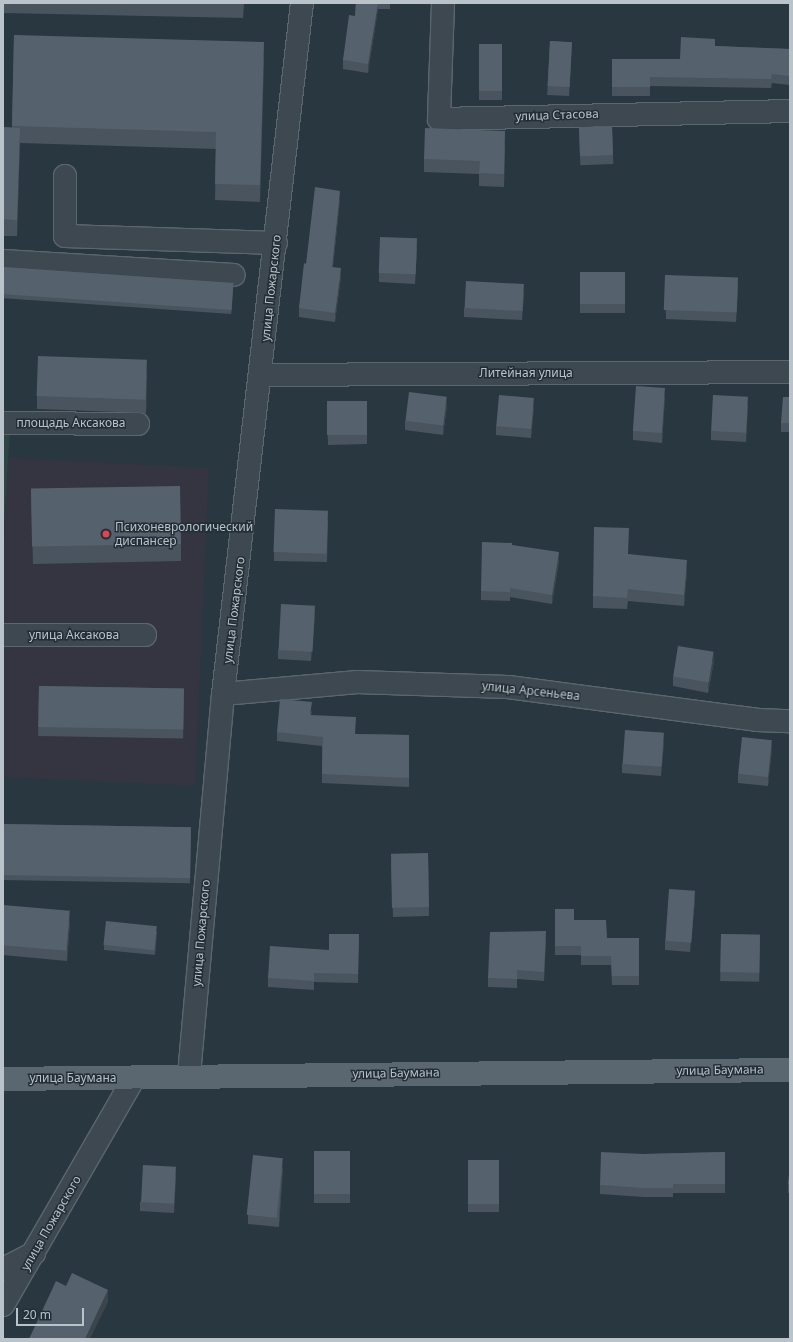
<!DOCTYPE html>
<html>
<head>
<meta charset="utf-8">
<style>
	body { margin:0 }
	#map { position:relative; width:793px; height:1342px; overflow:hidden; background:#293740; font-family:"Noto Sans",sans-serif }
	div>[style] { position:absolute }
	.medical>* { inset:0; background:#353542 }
	.green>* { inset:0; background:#2e4543 }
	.roads { filter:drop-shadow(1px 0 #5b666e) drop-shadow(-1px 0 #5b666e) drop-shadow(0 1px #5b666e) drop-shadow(0 -1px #5b666e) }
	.minor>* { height:22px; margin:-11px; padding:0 11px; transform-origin:11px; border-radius:11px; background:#3d4850 }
	.major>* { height:22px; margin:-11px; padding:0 11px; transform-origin:11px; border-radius:11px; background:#5b6770 }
	.wall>* { inset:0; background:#49545e; transform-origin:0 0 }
	.shaded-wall>* { inset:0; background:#3c454c }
	.building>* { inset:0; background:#55626d; transform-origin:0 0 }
	.dots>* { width:11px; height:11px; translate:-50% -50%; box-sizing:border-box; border:2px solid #222d36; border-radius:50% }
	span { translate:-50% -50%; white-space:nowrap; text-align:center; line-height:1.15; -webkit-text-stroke:3px #222d36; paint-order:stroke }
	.street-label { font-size:12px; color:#bac3ca }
	.poi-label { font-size:12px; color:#bac3ca }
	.left { translate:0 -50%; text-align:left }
	.frame { position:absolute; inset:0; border:4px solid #bac3ca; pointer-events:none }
	.scale { position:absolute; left:16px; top:1308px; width:68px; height:18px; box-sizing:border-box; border:2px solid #bac3ca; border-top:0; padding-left:5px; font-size:12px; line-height:14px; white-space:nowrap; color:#bac3ca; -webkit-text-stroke:3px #222d36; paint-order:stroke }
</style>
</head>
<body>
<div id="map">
	<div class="medical">
		<div style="clip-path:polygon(8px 458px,209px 468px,195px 786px,3px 777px,3px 568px)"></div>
	</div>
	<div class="green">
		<div style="clip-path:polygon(3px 430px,10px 430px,3px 541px)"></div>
	</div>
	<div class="roads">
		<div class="minor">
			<div style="left:443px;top:3px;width:116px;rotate:92deg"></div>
			<div style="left:439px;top:119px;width:351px;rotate:-1.3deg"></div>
			<div style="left:65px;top:176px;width:60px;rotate:90deg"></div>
			<div style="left:65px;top:236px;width:211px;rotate:1.9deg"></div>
			<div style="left:3px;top:261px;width:231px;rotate:3.5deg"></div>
			<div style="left:261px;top:375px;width:529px;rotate:-0.32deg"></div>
			<div style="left:3px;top:423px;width:135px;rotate:0.4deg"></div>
			<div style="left:3px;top:635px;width:142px"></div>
			<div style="left:223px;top:694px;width:135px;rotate:-5.1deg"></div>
			<div style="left:357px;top:682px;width:151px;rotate:1.9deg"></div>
			<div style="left:508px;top:687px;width:251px;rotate:7.5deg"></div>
			<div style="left:757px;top:720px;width:33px;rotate:2deg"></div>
			<div style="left:189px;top:1075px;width:383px;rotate:-84.9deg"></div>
			<div style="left:223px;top:694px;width:696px;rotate:-83.48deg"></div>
			<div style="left:3px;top:1269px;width:35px;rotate:-27deg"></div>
			<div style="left:3px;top:1305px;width:262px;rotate:-60deg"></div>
		</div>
		<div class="major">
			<div style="left:3px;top:1079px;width:787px;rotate:-0.66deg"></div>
		</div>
	</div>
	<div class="wall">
		<div style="clip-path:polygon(3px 3px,244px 3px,243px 18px,3px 13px)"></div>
		<div style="clip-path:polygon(356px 3px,390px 3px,390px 9px,378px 9px,368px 73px,343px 69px,343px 60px,355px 16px)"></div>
		<div style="clip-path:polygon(14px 35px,264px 59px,260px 202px,215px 200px,216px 149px,20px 143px,17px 236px,3px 236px,3px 127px,12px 128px)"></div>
		<div style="left:550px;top:41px;width:22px;height:54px;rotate:3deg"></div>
		<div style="left:479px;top:44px;width:23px;height:56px"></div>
		<div style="clip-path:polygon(715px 46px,790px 49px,790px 85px,772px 83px,771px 88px,650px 86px,650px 96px,612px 96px,612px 59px,680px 59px)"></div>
		<div style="left:612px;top:126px;width:38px;height:33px;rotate:88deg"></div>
		<div style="clip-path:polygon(505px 145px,504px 187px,479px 186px,479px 174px,424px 172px,424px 159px)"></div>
		<div style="clip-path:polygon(340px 199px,333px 267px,341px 277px,335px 322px,299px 317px,299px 308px,306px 264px)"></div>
		<div style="clip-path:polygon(417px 247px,415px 284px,379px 282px,379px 273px)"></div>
		<div style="left:3px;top:267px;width:231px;height:31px;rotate:4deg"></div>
		<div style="left:625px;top:272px;width:41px;height:45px;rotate:90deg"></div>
		<div style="clip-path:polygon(665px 275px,738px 286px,736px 322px,666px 319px)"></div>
		<div style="clip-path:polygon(524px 293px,522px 320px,464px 317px,464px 308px)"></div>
		<div style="clip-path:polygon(147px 373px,146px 413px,37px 409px,37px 396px)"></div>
		<div style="clip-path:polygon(665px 397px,662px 443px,633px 440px,633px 431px)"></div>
		<div style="clip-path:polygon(790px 397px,790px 432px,781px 432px,781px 423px)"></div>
		<div style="clip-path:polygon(367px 401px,367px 444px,328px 445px,327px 411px)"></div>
		<div style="clip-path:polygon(447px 406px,443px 435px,405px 430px,405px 421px)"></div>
		<div style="clip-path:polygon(748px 406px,746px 442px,711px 440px,711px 431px)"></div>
		<div style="clip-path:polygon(534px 407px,531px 438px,496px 435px,496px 426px)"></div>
		<div style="clip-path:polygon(31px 489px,181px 544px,181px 561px,33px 564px)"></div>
		<div style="clip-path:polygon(328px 520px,327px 562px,274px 561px,274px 552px)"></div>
		<div style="clip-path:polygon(512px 545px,559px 561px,552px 604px,510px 597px,510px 601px,481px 600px,481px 591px)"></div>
		<div style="clip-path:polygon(629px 554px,687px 572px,684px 606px,628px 601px,627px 609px,593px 608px,593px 596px)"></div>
		<div style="clip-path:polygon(315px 615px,311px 661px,278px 659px,278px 650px)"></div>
		<div style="clip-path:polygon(714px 661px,708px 693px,673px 686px,673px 677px)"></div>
		<div style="left:39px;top:686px;width:145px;height:50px;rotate:1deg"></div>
		<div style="clip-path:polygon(312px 711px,311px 715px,356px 734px,409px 735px,409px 787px,322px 783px,322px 746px,277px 741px,277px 732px)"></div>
		<div style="clip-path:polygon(664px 742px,661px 776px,622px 773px,622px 764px)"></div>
		<div style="clip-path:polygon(772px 749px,768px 786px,738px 783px,738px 774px)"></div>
		<div style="left:3px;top:824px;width:188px;height:56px;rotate:1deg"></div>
		<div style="clip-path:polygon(428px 853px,429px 916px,393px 917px,391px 863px)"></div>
		<div style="clip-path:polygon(695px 900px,690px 952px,665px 950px,665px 941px)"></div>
		<div style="clip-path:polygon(3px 905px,70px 922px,67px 961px,3px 955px)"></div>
		<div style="clip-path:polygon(555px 909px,574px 920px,607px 938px,639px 938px,639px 985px,612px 985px,611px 965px,581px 965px,581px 955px,555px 955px)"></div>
		<div style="clip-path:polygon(157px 931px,155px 955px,104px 950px,104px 945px)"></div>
		<div style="clip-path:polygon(359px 934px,358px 983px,314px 982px,314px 990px,268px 987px,268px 978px,329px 950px)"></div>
		<div style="left:721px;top:934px;width:39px;height:47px;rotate:1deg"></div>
		<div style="clip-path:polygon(546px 940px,544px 981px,517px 979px,517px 988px,488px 987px,488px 978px)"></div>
		<div style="left:314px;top:1151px;width:36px;height:52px"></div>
		<div style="clip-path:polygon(725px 1152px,725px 1193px,673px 1193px,673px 1197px,644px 1197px,600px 1194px,600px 1185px,643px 1154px)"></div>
		<div style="left:468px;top:1160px;width:31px;height:52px"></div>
		<div style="clip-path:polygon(790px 1166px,790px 1193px,788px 1193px,788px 1184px)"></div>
		<div style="clip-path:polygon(283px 1167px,279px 1227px,248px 1224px,248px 1215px)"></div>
		<div style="clip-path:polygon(176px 1176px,174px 1213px,140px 1211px,140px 1202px)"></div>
	</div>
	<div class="shaded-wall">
		<div style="clip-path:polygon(378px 3px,378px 9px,368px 73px,368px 64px)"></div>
		<div style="clip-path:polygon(264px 42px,264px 59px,260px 202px,260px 185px)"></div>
		<div style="clip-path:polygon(20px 128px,20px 145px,17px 236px,17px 220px)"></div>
		<div style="clip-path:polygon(505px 131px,505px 145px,504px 187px,504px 174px)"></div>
		<div style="clip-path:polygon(340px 191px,340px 199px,332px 276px,332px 267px)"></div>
		<div style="clip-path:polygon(417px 238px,417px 247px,415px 284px,415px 275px)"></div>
		<div style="clip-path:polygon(341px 268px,341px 277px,335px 322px,335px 313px)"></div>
		<div style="clip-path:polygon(738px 277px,738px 286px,736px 322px,736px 313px)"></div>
		<div style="clip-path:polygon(524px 284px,524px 293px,522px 320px,522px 311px)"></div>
		<div style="clip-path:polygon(147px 360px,147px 373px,146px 413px,146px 400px)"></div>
		<div style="clip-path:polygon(665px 388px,665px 397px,662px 443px,662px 434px)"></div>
		<div style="clip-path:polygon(447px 397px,447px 406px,443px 435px,443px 426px)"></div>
		<div style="clip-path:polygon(748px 397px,748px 406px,746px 442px,746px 433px)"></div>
		<div style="clip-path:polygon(534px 398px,534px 407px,531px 438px,531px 429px)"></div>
		<div style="clip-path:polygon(559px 552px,559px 561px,552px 604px,552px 595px)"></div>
		<div style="clip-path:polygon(687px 560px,687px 572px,684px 606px,684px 595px)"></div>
		<div style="clip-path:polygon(315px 606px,315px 615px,311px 661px,311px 652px)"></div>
		<div style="clip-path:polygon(714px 652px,714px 661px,708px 693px,708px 684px)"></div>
		<div style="clip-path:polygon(664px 733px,664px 742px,661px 776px,661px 767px)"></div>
		<div style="clip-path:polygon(772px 740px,772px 749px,768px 786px,768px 777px)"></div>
		<div style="clip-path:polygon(695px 891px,695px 900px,690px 952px,690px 943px)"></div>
		<div style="clip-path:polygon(70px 911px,70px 922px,67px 961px,67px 950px)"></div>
		<div style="clip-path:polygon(546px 931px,546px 940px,544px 981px,544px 972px)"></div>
		<div style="clip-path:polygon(283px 1158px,283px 1167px,279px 1227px,279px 1218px)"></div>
		<div style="clip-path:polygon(176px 1167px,176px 1176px,174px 1213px,174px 1204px)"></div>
		<div style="clip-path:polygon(108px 1290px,108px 1302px,90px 1339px,85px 1339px)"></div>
	</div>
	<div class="building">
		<div style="clip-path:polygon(356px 3px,378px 3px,368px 64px,343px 60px,349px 15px,355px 16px)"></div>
		<div style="clip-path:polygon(14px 35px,264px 42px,260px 185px,215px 184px,216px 132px,12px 126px)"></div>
		<div style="clip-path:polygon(681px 37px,715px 39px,715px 46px,790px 49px,790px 76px,772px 74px,771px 79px,650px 77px,650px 87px,612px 87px,612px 59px,680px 59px)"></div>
		<div style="left:550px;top:41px;width:22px;height:45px;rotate:3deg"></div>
		<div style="left:479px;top:44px;width:23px;height:47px"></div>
		<div style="left:612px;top:126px;width:29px;height:33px;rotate:88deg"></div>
		<div style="clip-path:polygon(3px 127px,20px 128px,17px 220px,3px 219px)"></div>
		<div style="clip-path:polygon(425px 128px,505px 131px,504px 174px,479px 173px,480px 161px,424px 159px)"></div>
		<div style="clip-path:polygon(315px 187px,340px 191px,332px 267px,341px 268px,335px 313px,299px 308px,304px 263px,306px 264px)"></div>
		<div style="left:380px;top:237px;width:37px;height:36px;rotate:2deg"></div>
		<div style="left:3px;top:267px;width:231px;height:27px;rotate:4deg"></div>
		<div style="left:625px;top:272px;width:32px;height:45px;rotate:90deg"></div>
		<div style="left:665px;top:275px;width:73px;height:35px;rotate:2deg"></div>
		<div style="left:466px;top:281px;width:58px;height:27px;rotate:3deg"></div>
		<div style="left:38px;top:356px;width:109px;height:40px;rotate:2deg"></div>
		<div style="left:636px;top:386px;width:29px;height:45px;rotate:4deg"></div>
		<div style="left:409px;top:392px;width:38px;height:29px;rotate:7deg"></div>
		<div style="left:499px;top:395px;width:35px;height:31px;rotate:5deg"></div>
		<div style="left:713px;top:395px;width:35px;height:36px;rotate:3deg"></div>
		<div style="clip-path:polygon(783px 397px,790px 397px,790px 423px,781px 423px)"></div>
		<div style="left:367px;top:401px;width:34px;height:40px;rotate:90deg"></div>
		<div style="left:180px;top:486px;width:58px;height:149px;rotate:89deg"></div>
		<div style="left:275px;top:509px;width:53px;height:43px;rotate:2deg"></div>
		<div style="clip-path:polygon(594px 527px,629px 528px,628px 554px,687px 560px,684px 595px,628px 589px,627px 598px,593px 596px)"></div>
		<div style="clip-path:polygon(482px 542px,512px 543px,512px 545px,559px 552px,552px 595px,510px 588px,510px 592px,481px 591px)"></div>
		<div style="left:281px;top:604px;width:34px;height:46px;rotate:3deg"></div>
		<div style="left:678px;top:646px;width:36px;height:31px;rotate:9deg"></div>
		<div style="left:39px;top:686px;width:145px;height:41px;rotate:1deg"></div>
		<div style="clip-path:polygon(280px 699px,312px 702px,310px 715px,356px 717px,355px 734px,409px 735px,409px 778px,322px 774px,323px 737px,277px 732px)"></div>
		<div style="left:625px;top:730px;width:39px;height:34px;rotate:4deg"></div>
		<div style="left:742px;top:737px;width:30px;height:37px;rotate:6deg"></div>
		<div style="left:3px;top:824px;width:188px;height:51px;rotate:1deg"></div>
		<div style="left:428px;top:853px;width:54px;height:37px;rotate:89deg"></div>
		<div style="left:669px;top:889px;width:26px;height:52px;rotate:4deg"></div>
		<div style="left:3px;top:905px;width:67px;height:40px;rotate:5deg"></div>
		<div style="clip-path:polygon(555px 909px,574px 909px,574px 920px,606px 920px,607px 938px,639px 938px,639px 976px,612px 976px,611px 956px,581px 956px,581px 946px,555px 946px)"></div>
		<div style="left:106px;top:921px;width:51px;height:24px;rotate:6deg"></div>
		<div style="clip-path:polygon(546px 931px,544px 972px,517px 970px,517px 979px,488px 978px,490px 932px)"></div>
		<div style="clip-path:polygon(329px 934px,359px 934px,358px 974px,314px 973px,314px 981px,268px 978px,270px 946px,329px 950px)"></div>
		<div style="left:721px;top:934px;width:39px;height:38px;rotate:1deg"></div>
		<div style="left:314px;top:1151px;width:36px;height:43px"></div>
		<div style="clip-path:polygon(601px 1152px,643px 1154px,725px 1152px,725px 1184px,673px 1184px,673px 1188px,644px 1188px,600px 1185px)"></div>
		<div style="left:253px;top:1155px;width:30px;height:60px;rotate:6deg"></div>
		<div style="left:468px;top:1160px;width:31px;height:44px"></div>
		<div style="left:143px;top:1165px;width:33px;height:37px;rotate:3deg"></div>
		<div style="clip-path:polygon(790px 1166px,790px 1184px,788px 1184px)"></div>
		<div style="clip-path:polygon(72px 1273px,108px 1290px,85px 1339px,29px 1339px,56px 1281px,66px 1286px)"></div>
	</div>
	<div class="dots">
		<div style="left:106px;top:534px;background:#e0444e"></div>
	</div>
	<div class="street-label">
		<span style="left:557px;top:115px;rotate:-2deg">улица Стасова</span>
		<span style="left:271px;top:288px;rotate:-84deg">улица Пожарского</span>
		<span style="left:526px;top:373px">Литейная улица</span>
		<span style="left:71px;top:423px">площадь Аксакова</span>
		<span style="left:234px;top:610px;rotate:-83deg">улица Пожарского</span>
		<span style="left:74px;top:635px">улица Аксакова</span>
		<span style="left:531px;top:691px;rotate:6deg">улица Арсеньева</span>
		<span style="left:201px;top:933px;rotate:-85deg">улица Пожарского</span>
		<span style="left:720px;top:1070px;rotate:-1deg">улица Баумана</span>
		<span style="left:396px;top:1073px;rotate:-1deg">улица Баумана</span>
		<span style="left:73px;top:1078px">улица Баумана</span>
		<span style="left:51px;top:1223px;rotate:-60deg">улица Пожарского</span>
	</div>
	<div class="poi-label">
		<span class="left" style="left:115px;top:534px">Психоневрологический<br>диспансер</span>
	</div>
	<div class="frame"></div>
	<div class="scale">20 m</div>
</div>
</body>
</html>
